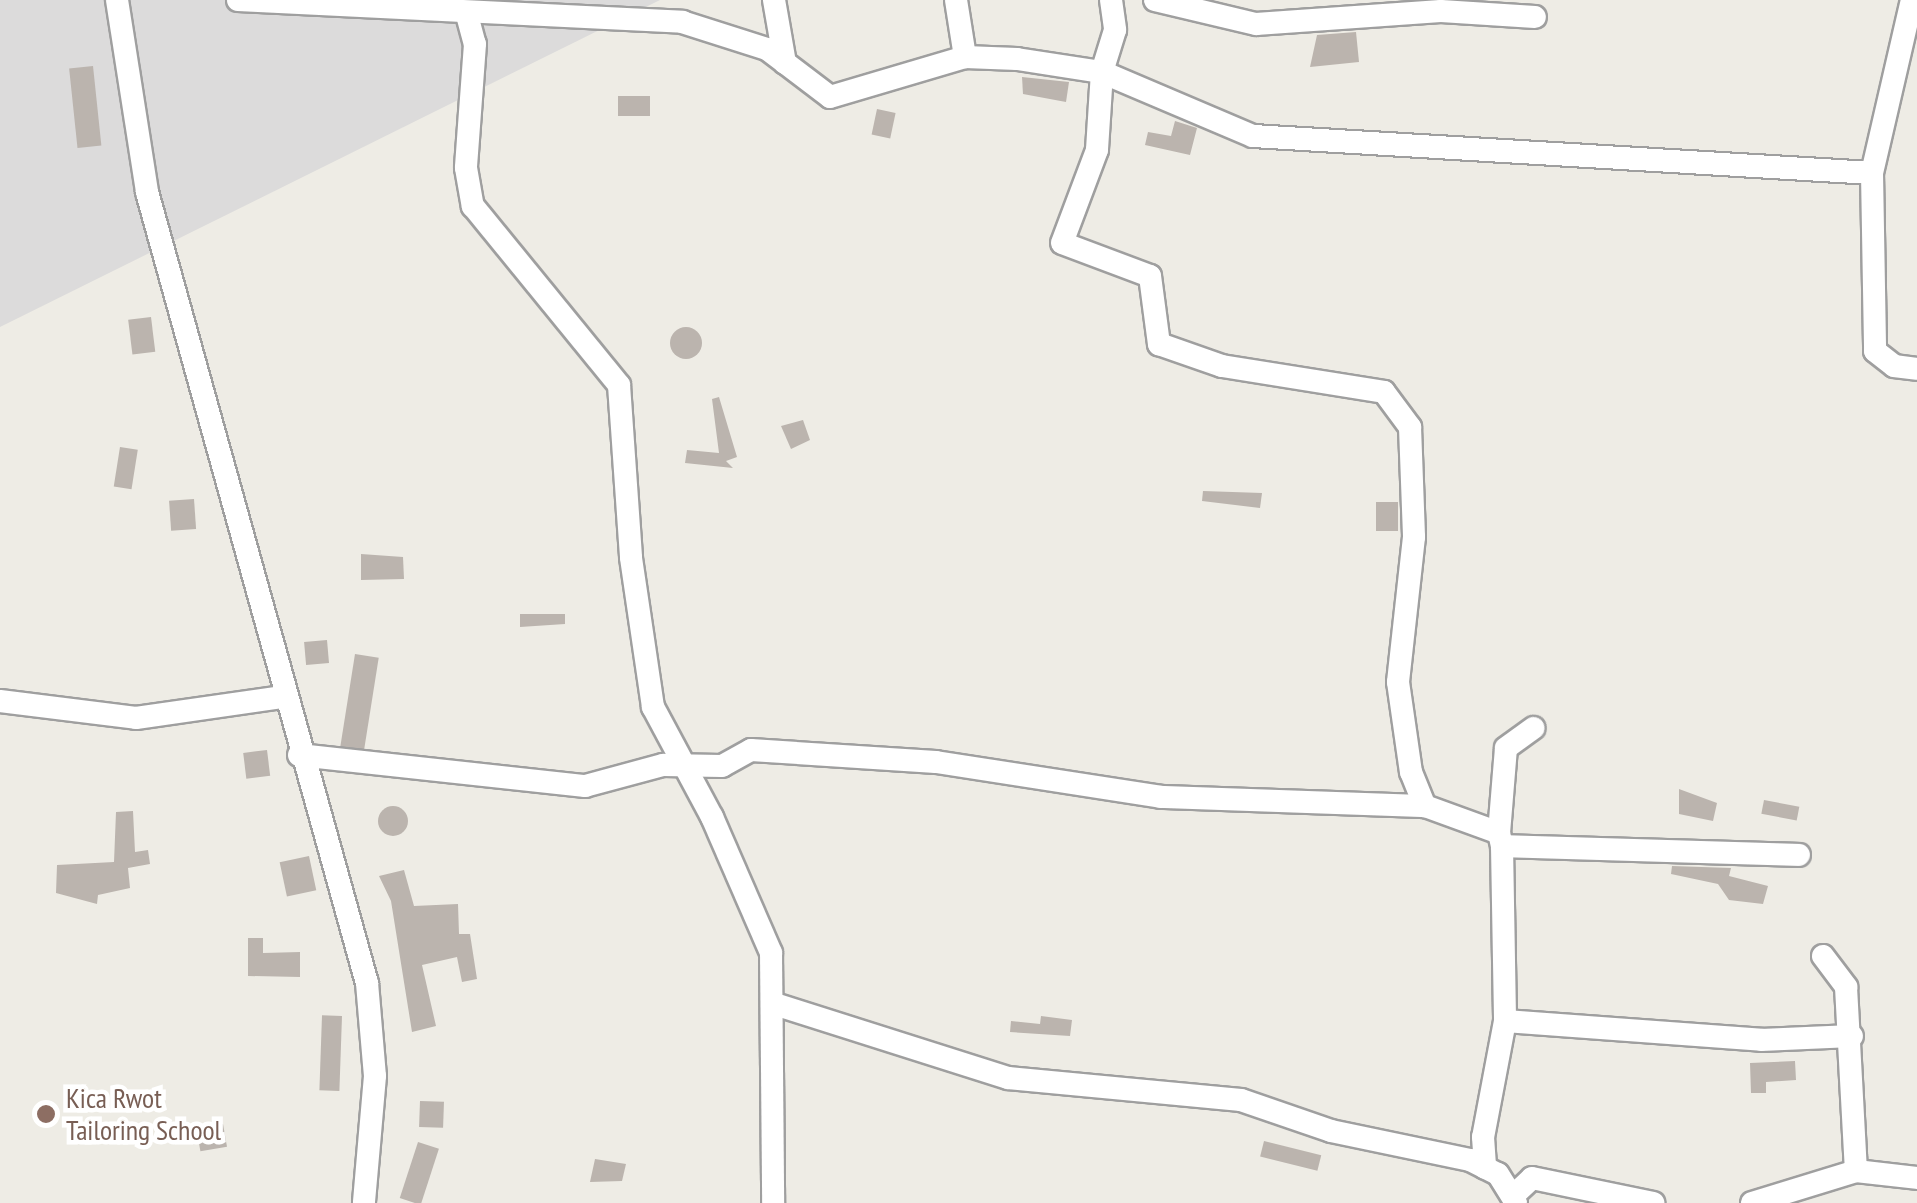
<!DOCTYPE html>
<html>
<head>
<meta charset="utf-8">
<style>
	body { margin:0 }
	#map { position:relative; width:1917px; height:1203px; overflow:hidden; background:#eeece5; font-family:"PT Sans Narrow",sans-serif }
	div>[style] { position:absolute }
	.residential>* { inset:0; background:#dcdbdb }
	.building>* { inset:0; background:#bbb4ae; transform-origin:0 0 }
	.round { border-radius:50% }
	.roads { filter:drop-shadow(2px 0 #9f9f9f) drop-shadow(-2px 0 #9f9f9f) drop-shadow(0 2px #9f9f9f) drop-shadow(0 -2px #9f9f9f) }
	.minor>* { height:22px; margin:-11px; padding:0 11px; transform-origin:11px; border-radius:11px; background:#fff }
	.dots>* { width:28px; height:28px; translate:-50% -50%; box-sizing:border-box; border:5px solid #fff; border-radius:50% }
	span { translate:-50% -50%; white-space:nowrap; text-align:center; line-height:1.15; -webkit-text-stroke:9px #fff; paint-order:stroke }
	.education-label { font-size:28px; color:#785e54 }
	.left { translate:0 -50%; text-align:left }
</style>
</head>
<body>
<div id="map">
	<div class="residential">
		<div style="clip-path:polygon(0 0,660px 0,0 327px)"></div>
	</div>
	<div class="building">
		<div style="clip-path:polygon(1356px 32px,1359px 62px,1310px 67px,1317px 35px)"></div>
		<div style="left:93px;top:66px;width:80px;height:24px;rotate:84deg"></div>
		<div style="clip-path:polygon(1022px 77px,1069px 82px,1066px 102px,1023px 94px)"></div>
		<div style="left:650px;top:96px;width:20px;height:32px;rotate:90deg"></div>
		<div style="left:877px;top:109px;width:19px;height:26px;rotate:12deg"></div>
		<div style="clip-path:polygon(1175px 121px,1197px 128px,1190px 155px,1145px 145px,1148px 132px,1171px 136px)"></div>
		<div style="left:151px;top:317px;width:35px;height:23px;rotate:83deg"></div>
		<div class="round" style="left:670px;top:327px;width:32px;height:32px"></div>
		<div style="clip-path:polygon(719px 397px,737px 457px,726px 461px,733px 468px,685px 463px,687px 450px,719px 453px,712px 399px)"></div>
		<div style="clip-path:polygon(803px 420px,810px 440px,791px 449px,781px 426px)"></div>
		<div style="left:120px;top:447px;width:18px;height:40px;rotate:9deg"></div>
		<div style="clip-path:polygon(1203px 491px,1262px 493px,1260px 508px,1202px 501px)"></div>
		<div style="left:194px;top:499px;width:30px;height:25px;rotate:86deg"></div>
		<div style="left:1376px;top:502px;width:22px;height:29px"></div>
		<div style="clip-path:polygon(361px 554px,403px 557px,404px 579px,361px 580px)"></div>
		<div style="clip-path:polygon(520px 614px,565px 614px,565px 624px,520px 627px)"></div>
		<div style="left:327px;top:640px;width:23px;height:23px;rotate:85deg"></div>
		<div style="left:355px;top:654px;width:24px;height:96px;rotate:9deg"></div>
		<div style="left:267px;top:750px;width:26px;height:24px;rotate:83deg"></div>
		<div style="clip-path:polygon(1679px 789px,1717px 803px,1713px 821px,1679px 814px)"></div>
		<div style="left:1764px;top:800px;width:36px;height:14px;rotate:11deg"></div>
		<div class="round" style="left:378px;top:806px;width:30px;height:30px"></div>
		<div style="clip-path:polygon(133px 811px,135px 852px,148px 850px,150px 864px,128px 868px,130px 888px,98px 895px,97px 904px,56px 893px,57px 865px,114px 862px,116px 812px)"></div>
		<div style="left:309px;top:856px;width:35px;height:30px;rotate:78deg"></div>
		<div style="clip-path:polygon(1672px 866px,1731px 868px,1729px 876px,1768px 886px,1763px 904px,1729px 900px,1718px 884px,1671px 874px)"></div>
		<div style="clip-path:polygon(404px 870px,414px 906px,458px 904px,459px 934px,470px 934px,477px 979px,462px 982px,457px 957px,422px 965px,436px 1026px,412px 1032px,391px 901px,379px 876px)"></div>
		<div style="clip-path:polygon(248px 938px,263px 938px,263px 953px,300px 952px,300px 977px,248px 976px)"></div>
		<div style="left:342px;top:1016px;width:75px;height:20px;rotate:92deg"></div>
		<div style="clip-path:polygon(1041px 1016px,1072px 1020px,1070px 1036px,1010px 1032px,1011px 1021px,1040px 1024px)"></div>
		<div style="clip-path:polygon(1795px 1061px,1796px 1080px,1766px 1082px,1766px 1093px,1751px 1093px,1750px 1063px)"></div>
		<div style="left:420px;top:1101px;width:24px;height:26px;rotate:2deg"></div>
		<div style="left:223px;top:1124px;width:23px;height:27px;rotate:80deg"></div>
		<div style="left:1264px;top:1141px;width:59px;height:16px;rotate:14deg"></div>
		<div style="left:418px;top:1142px;width:22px;height:59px;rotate:18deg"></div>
		<div style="clip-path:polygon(595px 1159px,626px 1164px,622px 1181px,590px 1182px)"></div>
	</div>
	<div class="roads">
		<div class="minor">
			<div style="left:117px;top:0;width:194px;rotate:81.1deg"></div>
			<div style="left:147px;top:192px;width:821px;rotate:74.46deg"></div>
			<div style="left:367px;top:983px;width:93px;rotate:85.1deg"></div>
			<div style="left:375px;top:1076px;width:127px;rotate:95deg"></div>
			<div style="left:238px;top:0;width:445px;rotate:2.8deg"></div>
			<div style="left:682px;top:22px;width:89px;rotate:17.6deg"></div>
			<div style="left:767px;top:49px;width:79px;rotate:37.3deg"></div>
			<div style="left:830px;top:97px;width:141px;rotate:-16.5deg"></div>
			<div style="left:965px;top:57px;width:52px;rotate:2.2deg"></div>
			<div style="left:1017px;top:59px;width:86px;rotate:8.7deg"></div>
			<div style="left:1102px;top:72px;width:164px;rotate:23deg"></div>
			<div style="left:1253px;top:136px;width:620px;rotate:3.42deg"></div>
			<div style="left:1872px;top:173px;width:178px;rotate:-77deg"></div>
			<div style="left:774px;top:0;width:64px;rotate:80.1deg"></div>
			<div style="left:956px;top:0;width:58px;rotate:81deg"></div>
			<div style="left:1111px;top:0;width:30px;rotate:82deg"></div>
			<div style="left:1115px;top:30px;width:44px;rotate:107.2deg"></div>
			<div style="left:1102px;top:72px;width:78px;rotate:93.7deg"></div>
			<div style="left:1097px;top:150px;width:99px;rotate:110.6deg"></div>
			<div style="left:1062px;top:243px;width:94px;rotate:20.6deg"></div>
			<div style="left:1150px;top:276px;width:69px;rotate:82.5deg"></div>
			<div style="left:1159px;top:344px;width:67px;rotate:19.2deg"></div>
			<div style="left:1222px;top:366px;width:164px;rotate:9.1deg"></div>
			<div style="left:1384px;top:392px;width:44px;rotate:53.4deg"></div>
			<div style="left:1410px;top:427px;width:110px;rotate:87.9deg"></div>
			<div style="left:1414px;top:537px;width:146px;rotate:96.3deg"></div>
			<div style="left:1398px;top:682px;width:91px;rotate:81.8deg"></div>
			<div style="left:1411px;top:772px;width:37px;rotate:68deg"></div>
			<div style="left:1425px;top:806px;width:79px;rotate:20deg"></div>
			<div style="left:1499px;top:833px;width:13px;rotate:77deg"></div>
			<div style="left:1502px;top:846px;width:175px;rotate:89deg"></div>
			<div style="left:1505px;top:1021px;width:118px;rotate:100.7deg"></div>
			<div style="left:1483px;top:1137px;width:31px;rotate:86deg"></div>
			<div style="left:1155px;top:0;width:104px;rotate:13.4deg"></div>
			<div style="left:1256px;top:24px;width:185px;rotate:-4deg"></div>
			<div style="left:1441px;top:11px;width:94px;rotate:3.7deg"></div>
			<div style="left:467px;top:15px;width:30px;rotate:75deg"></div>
			<div style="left:475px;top:44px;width:124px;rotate:94.2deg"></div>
			<div style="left:466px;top:168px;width:39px;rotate:80deg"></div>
			<div style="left:473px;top:206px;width:231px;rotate:50.8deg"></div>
			<div style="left:619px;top:385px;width:173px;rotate:86deg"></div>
			<div style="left:631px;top:558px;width:151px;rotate:81.6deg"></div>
			<div style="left:653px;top:707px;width:125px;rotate:61.8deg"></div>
			<div style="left:712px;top:817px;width:148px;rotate:66.5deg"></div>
			<div style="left:771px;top:953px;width:250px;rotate:89.5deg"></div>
			<div style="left:1872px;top:173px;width:178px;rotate:89deg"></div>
			<div style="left:1875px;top:351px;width:24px;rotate:38deg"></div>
			<div style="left:1894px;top:366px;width:23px;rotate:7deg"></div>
			<div style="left:0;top:701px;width:137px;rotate:7.1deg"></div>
			<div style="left:136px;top:718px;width:147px;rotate:-8.2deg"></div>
			<div style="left:299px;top:755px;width:288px;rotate:6.2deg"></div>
			<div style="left:585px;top:786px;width:81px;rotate:-15.1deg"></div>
			<div style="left:663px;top:765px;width:59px;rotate:1deg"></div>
			<div style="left:722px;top:766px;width:33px;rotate:-29deg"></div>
			<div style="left:751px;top:750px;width:185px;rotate:3.7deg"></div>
			<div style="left:936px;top:762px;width:228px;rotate:8.8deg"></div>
			<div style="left:1161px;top:797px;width:264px;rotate:2deg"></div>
			<div style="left:1499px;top:833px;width:85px;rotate:-85.3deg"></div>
			<div style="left:1506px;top:748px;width:34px;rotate:-36deg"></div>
			<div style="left:1502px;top:846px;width:297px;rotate:1.7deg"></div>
			<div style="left:1823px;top:956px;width:39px;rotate:53deg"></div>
			<div style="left:1846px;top:987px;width:184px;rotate:86.9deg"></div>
			<div style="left:1856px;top:1171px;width:61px;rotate:6.5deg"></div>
			<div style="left:778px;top:1005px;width:241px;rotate:17.6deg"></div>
			<div style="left:1008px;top:1078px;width:234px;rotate:5.4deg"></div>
			<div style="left:1241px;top:1100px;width:95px;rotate:19deg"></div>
			<div style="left:1331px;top:1131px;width:142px;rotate:11.8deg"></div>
			<div style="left:1470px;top:1160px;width:31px;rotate:27deg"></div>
			<div style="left:1498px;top:1174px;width:34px;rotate:58deg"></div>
			<div style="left:1505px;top:1021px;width:257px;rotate:4.2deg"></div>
			<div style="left:1761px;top:1040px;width:91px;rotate:-2.5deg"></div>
			<div style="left:1515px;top:1194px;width:23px;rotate:-43deg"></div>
			<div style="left:1532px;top:1178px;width:124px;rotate:11.7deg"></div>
			<div style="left:1752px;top:1203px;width:109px;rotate:-17.1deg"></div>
		</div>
	</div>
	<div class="dots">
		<div style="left:46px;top:1114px;background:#8d6e63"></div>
	</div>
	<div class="education-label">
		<span class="left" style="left:66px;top:1114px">Kica Rwot<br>Tailoring School</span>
	</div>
</div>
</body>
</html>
